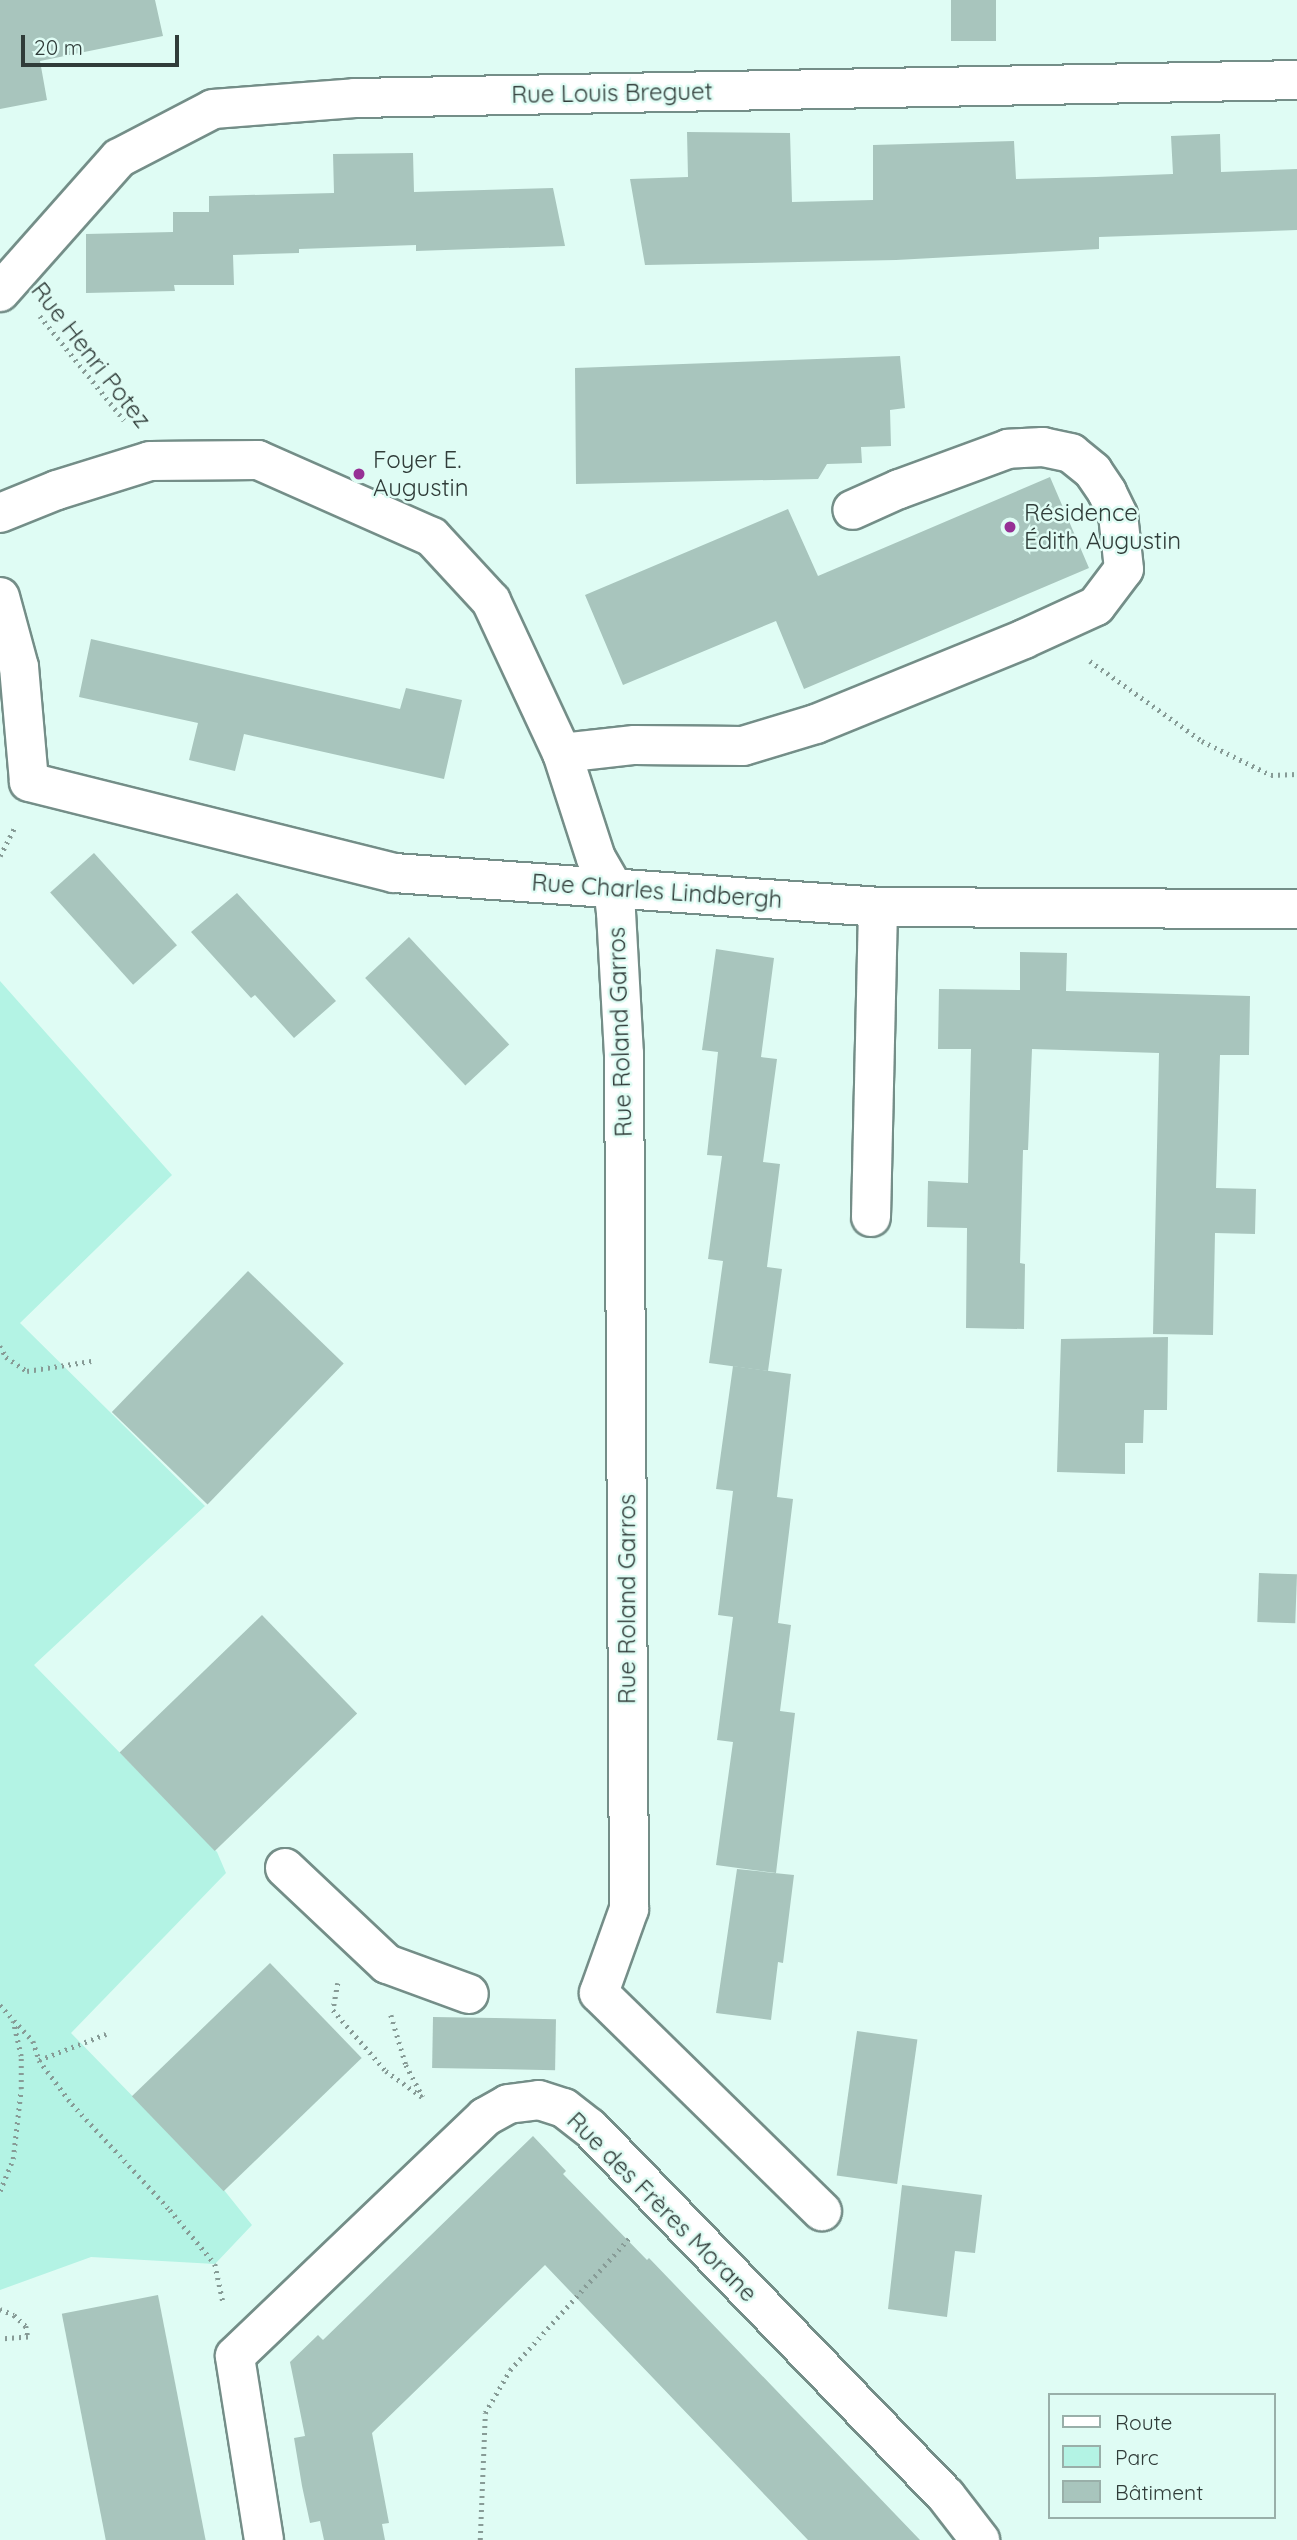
<!DOCTYPE html>
<html>
<head>
<meta charset="utf-8">
<style>
	body { margin:0 }
	#map { position:relative; width:1297px; height:2540px; overflow:hidden; background:#dffcf4; font-family:Quicksand,sans-serif }
	div>[style] { position:absolute }
	.green>* { inset:0; background:#b3f3e4 }
	.building>* { inset:0; background:#a8c5bd; transform-origin:0 0 }
	.path>* { height:4.5px; margin-top:-2.25px; transform-origin:0; background:repeating-linear-gradient(90deg,#879b96 0 2px,transparent 0 7px) }
	.roads { filter:drop-shadow(2px 0 #748e88) drop-shadow(-2px 0 #748e88) drop-shadow(0 2px #748e88) drop-shadow(0 -2px #748e88) }
	.minor>* { height:38px; margin:-19px; padding:0 19px; transform-origin:19px; border-radius:19px; background:#fff }
	.dots>* { width:19px; height:19px; translate:-50% -50%; box-sizing:border-box; border:4px solid #dffcf4; border-radius:50% }
	span { translate:-50% -50%; white-space:nowrap; text-align:center; line-height:1.15; -webkit-text-stroke:5px #dffcf4; paint-order:stroke }
	.street-label { font-size:24px; color:#303c39 }
	.poi-label { font-size:24px; color:#303c39 }
	.left { translate:0 -50%; text-align:left }
	.legend { position:absolute; left:1048px; top:2393px; width:228px; height:126px; box-sizing:border-box; background:#dffcf4; border:2px solid #99afa9; margin:0; padding:9px 12px; list-style:none; font-size:21px; color:#303c39 }
	.legend li { display:flex; align-items:center; gap:14px; height:35px }
	.legend b { width:35px; border:2px solid #99afa9 }
	.scale { position:absolute; left:21px; top:35px; width:158px; height:32px; box-sizing:border-box; border:4px solid #303c39; border-top:0; padding-left:9px; font-size:21px; line-height:24px; white-space:nowrap; color:#303c39; -webkit-text-stroke:5px #dffcf4; paint-order:stroke }
</style>
</head>
<body>
<div id="map">
	<div class="green">
		<div style="clip-path:polygon(0 981px,172px 1175px,20px 1323px,205px 1506px,34px 1665px,217px 1852px,226px 1873px,71px 2033px,224px 2190px,252px 2225px,215px 2264px,91px 2257px,0 2290px)"></div>
	</div>
	<div class="building">
		<div style="clip-path:polygon(0 0,155px 0,163px 36px,40px 61px,47px 100px,0 109px)"></div>
		<div style="left:951px;top:0;width:45px;height:41px"></div>
		<div style="clip-path:polygon(687px 132px,790px 133px,792px 202px,873px 200px,873px 145px,1014px 141px,1016px 179px,1096px 177px,1173px 174px,1171px 136px,1220px 134px,1221px 172px,1297px 169px,1297px 230px,1099px 237px,1099px 249px,896px 260px,645px 265px,630px 179px,688px 177px)"></div>
		<div style="clip-path:polygon(413px 153px,414px 192px,553px 188px,565px 246px,416px 251px,416px 245px,299px 249px,299px 253px,233px 255px,234px 285px,174px 285px,175px 291px,86px 293px,86px 234px,173px 232px,173px 212px,209px 212px,209px 196px,334px 193px,333px 154px)"></div>
		<div style="clip-path:polygon(900px 356px,905px 408px,890px 410px,891px 446px,861px 447px,862px 463px,827px 464px,818px 479px,576px 484px,575px 368px)"></div>
		<div style="clip-path:polygon(1050px 477px,1089px 568px,804px 689px,776px 621px,623px 685px,585px 595px,788px 509px,818px 576px)"></div>
		<div style="clip-path:polygon(91px 639px,400px 709px,406px 688px,462px 700px,444px 779px,244px 734px,235px 771px,189px 760px,198px 723px,79px 697px)"></div>
		<div style="left:94px;top:853px;width:124px;height:59px;rotate:48deg"></div>
		<div style="clip-path:polygon(237px 893px,336px 1001px,294px 1038px,255px 995px,251px 998px,191px 932px)"></div>
		<div style="left:409px;top:937px;width:147px;height:60px;rotate:47deg"></div>
		<div style="clip-path:polygon(716px 949px,774px 958px,761px 1057px,777px 1059px,763px 1162px,780px 1164px,767px 1267px,782px 1269px,768px 1371px,709px 1363px,723px 1261px,708px 1259px,722px 1156px,707px 1155px,718px 1052px,702px 1050px)"></div>
		<div style="clip-path:polygon(1020px 952px,1067px 953px,1066px 991px,1250px 996px,1249px 1055px,1220px 1055px,1216px 1188px,1256px 1189px,1255px 1234px,1215px 1233px,1213px 1335px,1153px 1334px,1159px 1053px,1032px 1049px,1028px 1150px,1023px 1150px,1020px 1263px,1025px 1264px,1024px 1329px,966px 1328px,967px 1228px,927px 1227px,928px 1181px,968px 1183px,971px 1049px,938px 1049px,939px 989px,1020px 990px)"></div>
		<div style="left:248px;top:1271px;width:133px;height:196px;rotate:44deg"></div>
		<div style="clip-path:polygon(1168px 1337px,1167px 1410px,1144px 1410px,1143px 1443px,1125px 1443px,1125px 1474px,1057px 1472px,1061px 1339px)"></div>
		<div style="clip-path:polygon(733px 1366px,791px 1374px,777px 1497px,793px 1499px,778px 1623px,791px 1625px,780px 1711px,795px 1713px,776px 1873px,716px 1865px,733px 1742px,717px 1740px,733px 1617px,718px 1615px,733px 1491px,716px 1489px)"></div>
		<div style="left:1259px;top:1573px;width:38px;height:49px;rotate:2deg"></div>
		<div style="left:262px;top:1615px;width:137px;height:198px;rotate:46deg"></div>
		<div style="clip-path:polygon(737px 1869px,794px 1875px,783px 1963px,778px 1962px,771px 2020px,716px 2013px)"></div>
		<div style="left:270px;top:1963px;width:132px;height:192px;rotate:46deg"></div>
		<div style="left:433px;top:2017px;width:123px;height:51px;rotate:1deg"></div>
		<div style="left:857px;top:2031px;width:61px;height:146px;rotate:8deg"></div>
		<div style="clip-path:polygon(533px 2136px,566px 2171px,563px 2174px,647px 2260px,649px 2258px,920px 2540px,808px 2540px,545px 2265px,372px 2433px,389px 2523px,382px 2524px,385px 2540px,324px 2540px,320px 2521px,310px 2523px,302px 2486px,294px 2438px,305px 2436px,290px 2362px,318px 2335px,323px 2340px)"></div>
		<div style="clip-path:polygon(902px 2185px,982px 2195px,975px 2253px,955px 2251px,947px 2317px,888px 2309px)"></div>
		<div style="left:158px;top:2295px;width:250px;height:98px;rotate:79deg"></div>
	</div>
	<div class="path">
		<div style="left:40px;top:316px;width:134px;rotate:51.1deg"></div>
		<div style="left:1090px;top:661px;width:138px;rotate:35.5deg"></div>
		<div style="left:1202px;top:741px;width:77px;rotate:26.2deg"></div>
		<div style="left:1271px;top:775px;width:26px;rotate:-2deg"></div>
		<div style="left:0;top:856px;width:34px;rotate:-63deg"></div>
		<div style="left:0;top:1346px;width:13px;rotate:61deg"></div>
		<div style="left:6px;top:1357px;width:25px;rotate:34deg"></div>
		<div style="left:27px;top:1371px;width:65px;rotate:-8.9deg"></div>
		<div style="left:338px;top:1983px;width:27px;rotate:100deg"></div>
		<div style="left:333px;top:2010px;width:81px;rotate:49deg"></div>
		<div style="left:386px;top:2071px;width:48px;rotate:35.7deg"></div>
		<div style="left:0;top:2005px;width:49px;rotate:47.5deg"></div>
		<div style="left:33px;top:2041px;width:20px;rotate:72deg"></div>
		<div style="left:39px;top:2060px;width:55px;rotate:53.1deg"></div>
		<div style="left:72px;top:2104px;width:144px;rotate:47.2deg"></div>
		<div style="left:170px;top:2210px;width:70px;rotate:50.2deg"></div>
		<div style="left:215px;top:2264px;width:39px;rotate:78deg"></div>
		<div style="left:391px;top:2015px;width:52px;rotate:73.3deg"></div>
		<div style="left:406px;top:2065px;width:36px;rotate:62deg"></div>
		<div style="left:39px;top:2060px;width:72px;rotate:-21.2deg"></div>
		<div style="left:0;top:2191px;width:35px;rotate:-68deg"></div>
		<div style="left:13px;top:2159px;width:70px;rotate:-83.5deg"></div>
		<div style="left:21px;top:2089px;width:33px;rotate:-90deg"></div>
		<div style="left:21px;top:2056px;width:36px;rotate:-103deg"></div>
		<div style="left:0;top:2309px;width:15px;rotate:23deg"></div>
		<div style="left:14px;top:2315px;width:16px;rotate:43deg"></div>
		<div style="left:26px;top:2326px;width:11px;rotate:80deg"></div>
		<div style="left:28px;top:2337px;width:28px;rotate:176deg"></div>
		<div style="left:480px;top:2540px;width:127px;rotate:-87.7deg"></div>
		<div style="left:485px;top:2413px;width:50px;rotate:-59.8deg"></div>
		<div style="left:510px;top:2370px;width:181px;rotate:-47.9deg"></div>
	</div>
	<div class="roads">
		<div class="minor">
			<div style="left:0;top:292px;width:179px;rotate:-48.4deg"></div>
			<div style="left:119px;top:158px;width:106px;rotate:-27.5deg"></div>
			<div style="left:213px;top:109px;width:142px;rotate:-4.4deg"></div>
			<div style="left:355px;top:98px;width:942px;rotate:-1.09deg"></div>
			<div style="left:0;top:513px;width:61px;rotate:-22deg"></div>
			<div style="left:57px;top:490px;width:97px;rotate:-17.3deg"></div>
			<div style="left:150px;top:461px;width:108px;rotate:-0.5deg"></div>
			<div style="left:258px;top:460px;width:190px;rotate:23.9deg"></div>
			<div style="left:432px;top:537px;width:87px;rotate:47.3deg"></div>
			<div style="left:491px;top:601px;width:168px;rotate:65deg"></div>
			<div style="left:562px;top:753px;width:110px;rotate:72.1deg"></div>
			<div style="left:596px;top:858px;width:34px;rotate:60deg"></div>
			<div style="left:613px;top:888px;width:24px;rotate:83deg"></div>
			<div style="left:616px;top:912px;width:142px;rotate:86.8deg"></div>
			<div style="left:624px;top:1054px;width:855px;rotate:89.66deg"></div>
			<div style="left:629px;top:1909px;width:89px;rotate:109.7deg"></div>
			<div style="left:599px;top:1993px;width:312px;rotate:44.4deg"></div>
			<div style="left:0;top:597px;width:73px;rotate:74.8deg"></div>
			<div style="left:19px;top:667px;width:115px;rotate:85deg"></div>
			<div style="left:29px;top:782px;width:376px;rotate:14deg"></div>
			<div style="left:394px;top:873px;width:485px;rotate:4deg"></div>
			<div style="left:878px;top:907px;width:419px;rotate:0.3deg"></div>
			<div style="left:562px;top:753px;width:73px;rotate:-6.3deg"></div>
			<div style="left:635px;top:745px;width:108px;rotate:0.5deg"></div>
			<div style="left:743px;top:746px;width:76px;rotate:-16.8deg"></div>
			<div style="left:816px;top:724px;width:225px;rotate:-22.2deg"></div>
			<div style="left:1024px;top:639px;width:79px;rotate:-24.6deg"></div>
			<div style="left:1096px;top:606px;width:46px;rotate:-52.9deg"></div>
			<div style="left:1124px;top:569px;width:54px;rotate:-96.3deg"></div>
			<div style="left:1118px;top:515px;width:25px;rotate:-116deg"></div>
			<div style="left:1107px;top:492px;width:25px;rotate:-124deg"></div>
			<div style="left:1093px;top:471px;width:28px;rotate:-141deg"></div>
			<div style="left:1071px;top:453px;width:29px;rotate:-168deg"></div>
			<div style="left:1043px;top:447px;width:35px;rotate:177deg"></div>
			<div style="left:1008px;top:449px;width:116px;rotate:159.8deg"></div>
			<div style="left:899px;top:489px;width:51px;rotate:155.9deg"></div>
			<div style="left:871px;top:1217px;width:310px;rotate:-88.7deg"></div>
			<div style="left:285px;top:1868px;width:140px;rotate:43.3deg"></div>
			<div style="left:387px;top:1964px;width:87px;rotate:20.1deg"></div>
			<div style="left:264px;top:2540px;width:186px;rotate:-99deg"></div>
			<div style="left:235px;top:2356px;width:346px;rotate:-43.7deg"></div>
			<div style="left:485px;top:2117px;width:26px;rotate:-29deg"></div>
			<div style="left:508px;top:2104px;width:31px;rotate:-7deg"></div>
			<div style="left:539px;top:2100px;width:26px;rotate:18deg"></div>
			<div style="left:564px;top:2108px;width:33px;rotate:38deg"></div>
			<div style="left:590px;top:2128px;width:512px;rotate:45.95deg"></div>
			<div style="left:946px;top:2496px;width:56px;rotate:52.3deg"></div>
		</div>
	</div>
	<div class="dots">
		<div style="left:359px;top:474px;background:#963095"></div>
		<div style="left:1010px;top:527px;background:#963095"></div>
	</div>
	<div class="street-label">
		<span style="left:612px;top:93px;rotate:-1deg">Rue Louis Breguet</span>
		<span style="left:91px;top:355px;rotate:52deg">Rue Henri Potez</span>
		<span style="left:657px;top:891px;rotate:4deg">Rue Charles Lindbergh</span>
		<span style="left:620px;top:1032px;rotate:-92deg">Rue Roland Garros</span>
		<span style="left:627px;top:1599px;rotate:-90deg">Rue Roland Garros</span>
		<span style="left:662px;top:2207px;rotate:45deg">Rue des Frères Morane</span>
	</div>
	<div class="poi-label">
		<span class="left" style="left:373px;top:474px">Foyer E.<br>Augustin</span>
		<span class="left" style="left:1024px;top:527px">Résidence<br>Édith Augustin</span>
	</div>
	<ul class="legend">
	<li><b style="height:9px;background:#fff"></b>Route</li>
	<li><b style="height:19px;background:#b3f3e4"></b>Parc</li>
	<li><b style="height:19px;background:#a8c5bd"></b>Bâtiment</li>
	</ul>
	<div class="scale">20 m</div>
</div>
</body>
</html>
